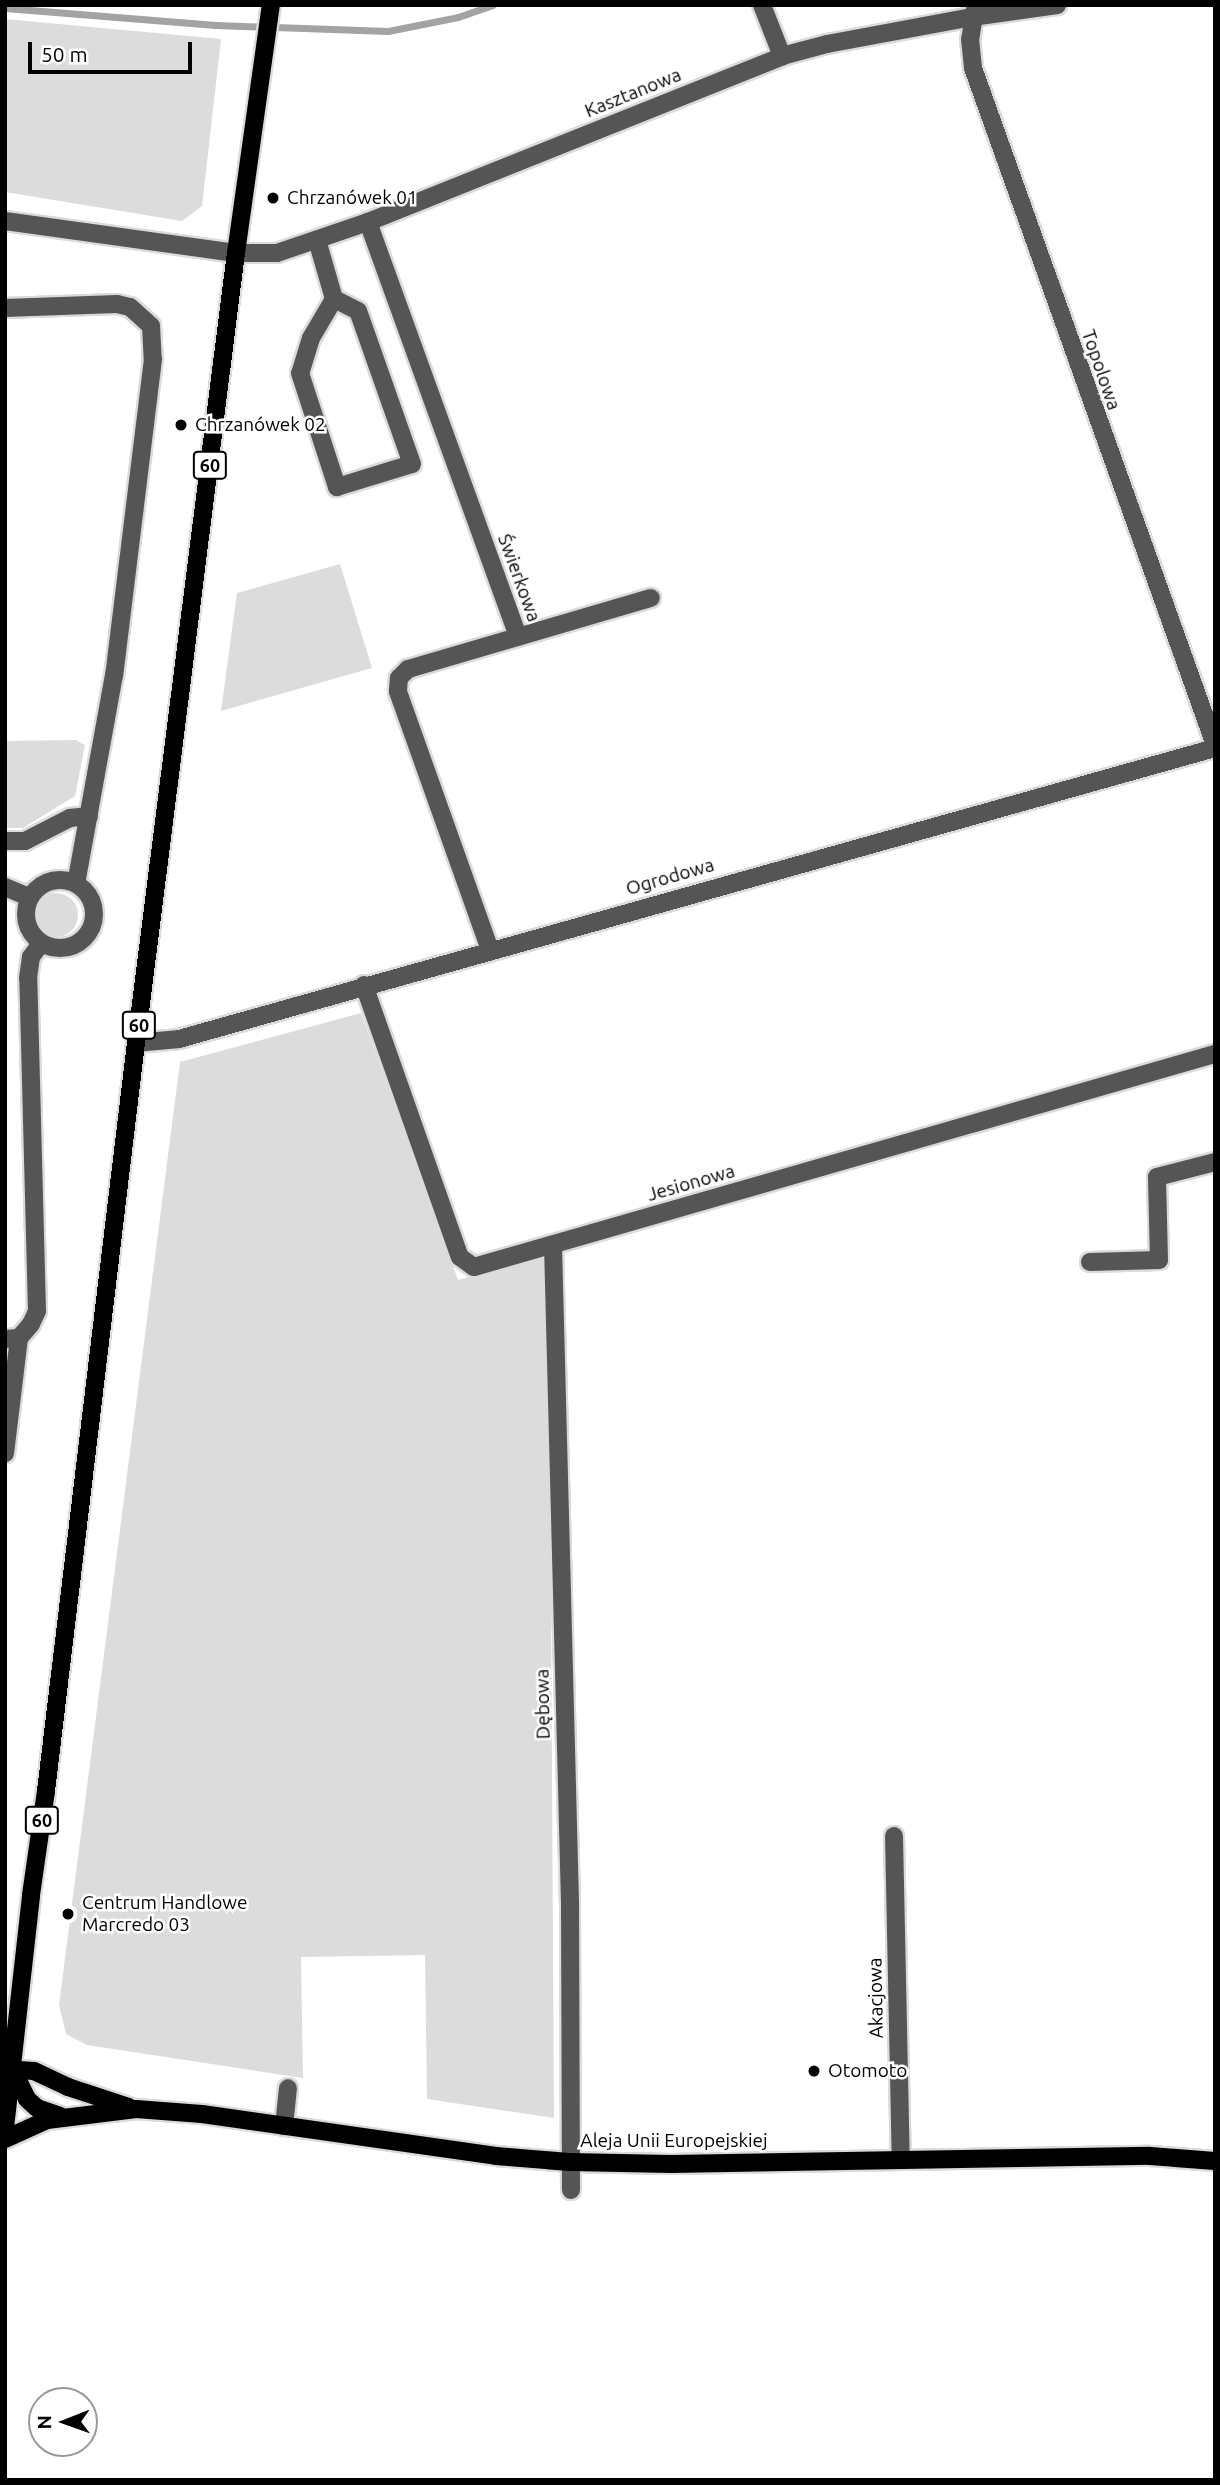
<!DOCTYPE html>
<html>
<head>
<meta charset="utf-8">
<style>
	body { margin:0 }
	#map { position:relative; width:1220px; height:2485px; overflow:hidden; background:#fff; font-family:Ubuntu,sans-serif }
	div>[style] { position:absolute }
	.green>* { inset:0; background:#dcdcdc }
	.round { border-radius:50% }
	.stream>* { height:7px; margin:-3.5px; padding:0 3.5px; transform-origin:3.5px; border-radius:3.5px; background:#a3a3a3 }
	.roads { filter:drop-shadow(2px 0 #dbdbdb) drop-shadow(-2px 0 #dbdbdb) drop-shadow(0 2px #dbdbdb) drop-shadow(0 -2px #dbdbdb) }
	.minor>* { height:18px; margin:-9px; padding:0 9px; transform-origin:9px; border-radius:9px; background:#555 }
	.minor>.ring { margin:-9px; padding:0; box-sizing:content-box; background:none; border:18px solid #555; border-radius:50% }
	.major>* { height:18px; margin:-9px; padding:0 9px; transform-origin:9px; border-radius:9px; background:#000 }
	.dots>* { width:19px; height:19px; translate:-50% -50%; box-sizing:border-box; border:4px solid #fff; border-radius:50% }
	span { translate:-50% -50%; white-space:nowrap; text-align:center; line-height:1.15; -webkit-text-stroke:5px #fff; paint-order:stroke }
	.shield-label span { padding:2px 5px; background:#fff; border:2px solid; border-radius:5px; -webkit-text-stroke-width:0 }
	.shield-label { font-size:18px; color:#000; font-weight:700 }
	.street-label { font-size:19px; color:#000 }
	.poi-label { font-size:19px; color:#000 }
	.left { translate:0 -50%; text-align:left }
	.frame { position:absolute; inset:0; border:7px solid #000; pointer-events:none }
	.north { position:absolute; left:28px; top:2387px; width:70px; height:70px; box-sizing:border-box; background:#fff; border:2px solid #999; border-radius:50%; rotate:269deg; font-size:19px; font-weight:700; line-height:28px; text-align:center; color:#000 }
	.north::after { content:''; display:block; margin:auto; width:24px; height:32px; background:#000; clip-path:polygon(50% 0,100% 100%,50% 72%,0 100%) }
	.scale { position:absolute; left:28px; top:42px; width:164px; height:32px; box-sizing:border-box; border:4px solid #000; border-top:0; padding-left:9px; font-size:21px; line-height:24px; white-space:nowrap; color:#000; -webkit-text-stroke:5px #fff; paint-order:stroke }
</style>
</head>
<body>
<div id="map">
	<div class="green">
		<div style="clip-path:polygon(5px 19px,221px 39px,202px 206px,182px 221px,5px 192px)"></div>
		<div style="clip-path:polygon(340px 564px,372px 668px,221px 711px,237px 593px)"></div>
		<div style="clip-path:polygon(76px 740px,85px 745px,75px 796px,23px 828px,5px 828px,5px 741px)"></div>
		<div class="round" style="left:34px;top:893px;width:44px;height:44px"></div>
		<div style="clip-path:polygon(361px 1013px,458px 1280px,549px 1255px,554px 2118px,427px 2099px,425px 1955px,301px 1957px,303px 2078px,87px 2045px,66px 2034px,59px 2005px,180px 1062px)"></div>
	</div>
	<div class="stream">
		<div style="left:5px;top:8px;width:211px;rotate:4.6deg"></div>
		<div style="left:215px;top:25px;width:173px;rotate:2deg"></div>
		<div style="left:388px;top:31px;width:71px;rotate:-11.3deg"></div>
		<div style="left:458px;top:17px;width:36px;rotate:-19deg"></div>
	</div>
	<div class="roads">
		<div class="minor">
			<div style="left:762px;top:5px;width:55px;rotate:68.6deg"></div>
			<div style="left:975px;top:9px;width:30px;rotate:99deg"></div>
			<div style="left:970px;top:39px;width:29px;rotate:84deg"></div>
			<div style="left:973px;top:68px;width:719px;rotate:70.33deg"></div>
			<div style="left:5px;top:221px;width:233px;rotate:7.9deg"></div>
			<div style="left:236px;top:253px;width:41px"></div>
			<div style="left:277px;top:253px;width:96px;rotate:-18.8deg"></div>
			<div style="left:368px;top:222px;width:446px;rotate:-21.8deg"></div>
			<div style="left:782px;top:56px;width:47px;rotate:-14.9deg"></div>
			<div style="left:827px;top:44px;width:147px;rotate:-10.5deg"></div>
			<div style="left:972px;top:17px;width:86px;rotate:-8deg"></div>
			<div style="left:368px;top:222px;width:441px;rotate:70.1deg"></div>
			<div style="left:317px;top:240px;width:61px;rotate:73.9deg"></div>
			<div style="left:334px;top:299px;width:45px;rotate:120.5deg"></div>
			<div style="left:311px;top:338px;width:37px;rotate:107deg"></div>
			<div style="left:300px;top:373px;width:120px;rotate:72deg"></div>
			<div style="left:337px;top:487px;width:78px;rotate:-17deg"></div>
			<div style="left:412px;top:464px;width:162px;rotate:-109.4deg"></div>
			<div style="left:358px;top:311px;width:27px;rotate:-153deg"></div>
			<div style="left:5px;top:308px;width:112px;rotate:-2deg"></div>
			<div style="left:117px;top:304px;width:13px;rotate:13deg"></div>
			<div style="left:130px;top:307px;width:28px;rotate:42deg"></div>
			<div style="left:151px;top:326px;width:33px;rotate:87deg"></div>
			<div style="left:153px;top:359px;width:318px;rotate:97deg"></div>
			<div style="left:114px;top:675px;width:212px;rotate:100.3deg"></div>
			<div style="left:5px;top:841px;width:20px"></div>
			<div style="left:25px;top:841px;width:51px;rotate:-27.1deg"></div>
			<div style="left:70px;top:818px;width:19px;rotate:-6deg"></div>
			<div class="ring" style="left:26px;top:880px;width:50px;height:50px"></div>
			<div style="left:5px;top:887px;width:26px;rotate:23deg"></div>
			<div style="left:490px;top:950px;width:275px;rotate:-109.6deg"></div>
			<div style="left:398px;top:691px;width:13px;rotate:-86deg"></div>
			<div style="left:399px;top:678px;width:13px;rotate:-45deg"></div>
			<div style="left:408px;top:669px;width:253px;rotate:-16.3deg"></div>
			<div style="left:364px;top:985px;width:288px;rotate:70.6deg"></div>
			<div style="left:460px;top:1257px;width:17px;rotate:36deg"></div>
			<div style="left:474px;top:1267px;width:771px;rotate:-16.04deg"></div>
			<div style="left:136px;top:1043px;width:43px;rotate:-5.3deg"></div>
			<div style="left:179px;top:1039px;width:1076px;rotate:-15.69deg"></div>
			<div style="left:553px;top:1245px;width:660px;rotate:88.52deg"></div>
			<div style="left:570px;top:1905px;width:285px;rotate:89.8deg"></div>
			<div style="left:1090px;top:1262px;width:69px;rotate:-1.7deg"></div>
			<div style="left:1159px;top:1260px;width:83px;rotate:-91.4deg"></div>
			<div style="left:1157px;top:1177px;width:60px;rotate:-14.5deg"></div>
			<div style="left:19px;top:1338px;width:18px;rotate:-49deg"></div>
			<div style="left:31px;top:1324px;width:14px;rotate:-65deg"></div>
			<div style="left:37px;top:1311px;width:333px;rotate:-91.5deg"></div>
			<div style="left:28px;top:978px;width:21px;rotate:-82deg"></div>
			<div style="left:31px;top:957px;width:17px;rotate:-54deg"></div>
			<div style="left:5px;top:1339px;width:14px;rotate:-4deg"></div>
			<div style="left:19px;top:1338px;width:116px;rotate:96.9deg"></div>
			<div style="left:894px;top:1836px;width:324px;rotate:88.8deg"></div>
			<div style="left:284px;top:2126px;width:38px;rotate:-84deg"></div>
		</div>
		<div class="major">
			<div style="left:12px;top:2068px;width:34px;rotate:64deg"></div>
			<div style="left:27px;top:2099px;width:13px;rotate:42deg"></div>
			<div style="left:37px;top:2108px;width:24px;rotate:19deg"></div>
			<div style="left:5px;top:2069px;width:29px;rotate:4deg"></div>
			<div style="left:34px;top:2071px;width:38px;rotate:25deg"></div>
			<div style="left:68px;top:2087px;width:64px;rotate:18.2deg"></div>
			<div style="left:5px;top:2128px;width:234px;rotate:-83.6deg"></div>
			<div style="left:31px;top:1895px;width:105px;rotate:-81.8deg"></div>
			<div style="left:46px;top:1791px;width:753px;rotate:-83.14deg"></div>
			<div style="left:136px;top:1043px;width:796px;rotate:-82.79deg"></div>
			<div style="left:236px;top:253px;width:250px;rotate:-82deg"></div>
			<div style="left:5px;top:2139px;width:46px;rotate:-24.3deg"></div>
			<div style="left:47px;top:2120px;width:90px;rotate:-7deg"></div>
			<div style="left:136px;top:2109px;width:66px;rotate:4.3deg"></div>
			<div style="left:202px;top:2114px;width:297px;rotate:8.1deg"></div>
			<div style="left:496px;top:2156px;width:73px;rotate:4.7deg"></div>
			<div style="left:569px;top:2162px;width:102px;rotate:1.1deg"></div>
			<div style="left:671px;top:2164px;width:479px;rotate:-1deg"></div>
			<div style="left:1150px;top:2156px;width:65px;rotate:4.4deg"></div>
		</div>
	</div>
	<div class="dots">
		<div style="left:273px;top:198px;background:#000"></div>
		<div style="left:181px;top:425px;background:#000"></div>
		<div style="left:68px;top:1914px;background:#000"></div>
		<div style="left:814px;top:2071px;background:#000"></div>
	</div>
	<div class="shield-label">
		<span style="left:210px;top:465px">60</span>
		<span style="left:139px;top:1025px">60</span>
		<span style="left:42px;top:1820px">60</span>
	</div>
	<div class="street-label">
		<span style="left:633px;top:93px;rotate:-22deg">Kasztanowa</span>
		<span style="left:1101px;top:370px;rotate:71deg">Topolowa</span>
		<span style="left:519px;top:578px;rotate:70deg">Świerkowa</span>
		<span style="left:670px;top:877px;rotate:-16deg">Ogrodowa</span>
		<span style="left:691px;top:1183px;rotate:-16deg">Jesionowa</span>
		<span style="left:543px;top:1704px;rotate:-91deg">Dębowa</span>
		<span style="left:876px;top:1998px;rotate:-91deg">Akacjowa</span>
		<span style="left:674px;top:2141px">Aleja Unii Europejskiej</span>
	</div>
	<div class="poi-label">
		<span class="left" style="left:287px;top:198px">Chrzanówek 01</span>
		<span class="left" style="left:195px;top:425px">Chrzanówek 02</span>
		<span class="left" style="left:82px;top:1914px">Centrum Handlowe<br>Marcredo 03</span>
		<span class="left" style="left:828px;top:2071px">Otomoto</span>
	</div>
	<div class="frame"></div>
	<div class="north">N</div>
	<div class="scale">50 m</div>
</div>
</body>
</html>
